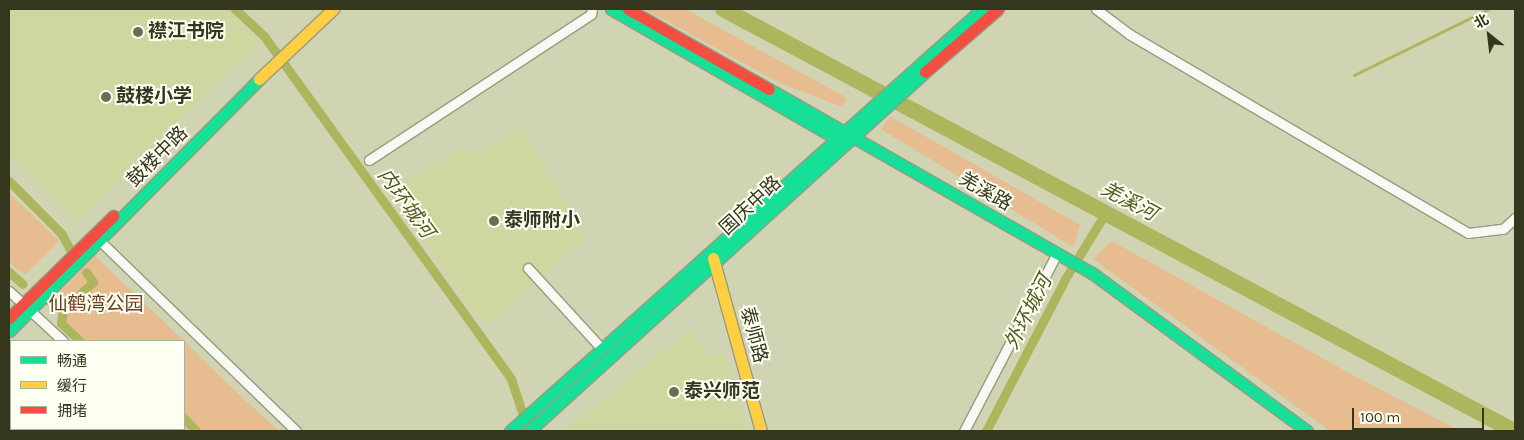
<!DOCTYPE html>
<html>
<head>
<meta charset="utf-8">
<style>
	body { margin:0 }
	#map { position:relative; width:1524px; height:440px; overflow:hidden; background:#d0d4b2; font-family:Karla,"Noto Sans SC",sans-serif }
	div>[style] { position:absolute }
	.built>* { inset:0; background:#cfd69f }
	.green>* { inset:0; background:#e7bc90 }
	.stream>* { height:2.5px; margin:-1.25px; padding:0 1.25px; transform-origin:1.25px; border-radius:1.25px; background:#adb55d }
	.canal>* { height:9px; margin:-4.5px; padding:0 4.5px; transform-origin:4.5px; border-radius:4.5px; background:#adb55d }
	.river>* { height:16px; margin:-8px; padding:0 8px; transform-origin:8px; border-radius:8px; background:#adb55d }
	.roads { filter:drop-shadow(1px 0 #989b80) drop-shadow(-1px 0 #989b80) drop-shadow(0 1px #989b80) drop-shadow(0 -1px #989b80) }
	.street>* { height:9px; margin:-4.5px; padding:0 4.5px; transform-origin:4.5px; border-radius:4.5px; background:#f8f9f3 }
	.fast>* { height:11px; margin:-5.5px; padding:0 5.5px; transform-origin:5.5px; border-radius:5.5px; background:#16e098 }
	.slow>* { height:11px; margin:-5.5px; padding:0 5.5px; transform-origin:5.5px; border-radius:5.5px; background:#ffcf43 }
	.jam>* { height:11px; margin:-5.5px; padding:0 5.5px; transform-origin:5.5px; border-radius:5.5px; background:#f24e42 }
	.dots>* { width:14px; height:14px; translate:-50% -50%; box-sizing:border-box; border:2px solid #fdfff2; border-radius:50% }
	span { translate:-50% -50%; white-space:nowrap; text-align:center; line-height:1.15; -webkit-text-stroke:4px #fdfff2; paint-order:stroke }
	.poi-label { font-size:19px; color:#34361d; font-weight:700 }
	.left { translate:0 -50%; text-align:left }
	.street-label { font-size:19px; color:#34361d }
	.park-label { font-size:19px; color:#6b3e1e }
	.water-label { font-size:20px; color:#545921; font-style:italic }
	.frame { position:absolute; inset:0; border:10px solid #34361d; pointer-events:none }
	.legend { position:absolute; left:10px; top:340px; width:175px; height:90px; box-sizing:border-box; background:#fdfff2; border:1px solid #adaf9d; margin:0; padding:6px 9px; list-style:none; font-size:15px; color:#34361d }
	.legend li { display:flex; align-items:center; gap:10px; height:25px }
	.legend b { width:25px; border:1px solid #adaf9d }
	.north { position:absolute; left:1464px; top:10px; width:50px; height:50px; -webkit-text-stroke:4px #fdfff2; paint-order:stroke; rotate:331deg; font-size:14px; font-weight:700; line-height:20px; text-align:center; color:#34361d }
	.north::after { content:''; display:block; margin:auto; width:18px; height:22px; background:#34361d; clip-path:polygon(50% 0,100% 100%,50% 72%,0 100%) }
	.scale { position:absolute; left:1352px; top:408px; width:132px; height:22px; box-sizing:border-box; border:2px solid #34361d; border-top:0; padding-left:6px; font-size:15px; line-height:18px; white-space:nowrap; color:#34361d; -webkit-text-stroke:4px #fdfff2; paint-order:stroke }
</style>
</head>
<body>
<div id="map">
	<div class="built">
		<div style="clip-path:polygon(9px 9px,227px 9px,260px 42px,77px 221px,9px 153px)"></div>
		<div style="clip-path:polygon(522px 129px,587px 238px,488px 324px,478px 318px,399px 204px,402px 184px,459px 148px,471px 155px)"></div>
		<div style="clip-path:polygon(691px 329px,706px 355px,725px 353px,748px 431px,563px 431px)"></div>
	</div>
	<div class="green">
		<div style="clip-path:polygon(644px 9px,685px 9px,847px 98px,842px 107px,782px 84px)"></div>
		<div style="clip-path:polygon(890px 116px,1080px 225px,1073px 247px,881px 129px)"></div>
		<div style="clip-path:polygon(9px 193px,59px 241px,25px 275px,9px 262px)"></div>
		<div style="clip-path:polygon(1112px 241px,1351px 374px,1460px 431px,1330px 431px,1093px 259px)"></div>
		<div style="clip-path:polygon(95px 256px,184px 341px,86px 341px,48px 305px)"></div>
		<div style="clip-path:polygon(184px 341px,232px 388px,279px 431px,124px 431px,121px 429px,184px 429px)"></div>
	</div>
	<div class="stream">
		<div style="left:1354px;top:75px;width:150px;rotate:-26.1deg"></div>
	</div>
	<div class="canal">
		<div style="left:235px;top:9px;width:40px;rotate:43deg"></div>
		<div style="left:264px;top:36px;width:423px;rotate:54.2deg"></div>
		<div style="left:511px;top:379px;width:47px;rotate:71.6deg"></div>
		<div style="left:9px;top:181px;width:74px;rotate:45deg"></div>
		<div style="left:61px;top:233px;width:18px;rotate:61deg"></div>
		<div style="left:9px;top:272px;width:18px;rotate:41deg"></div>
		<div style="left:48px;top:300px;width:18px;rotate:34deg"></div>
		<div style="left:80px;top:341px;width:26px;rotate:-137deg"></div>
		<div style="left:61px;top:323px;width:13px;rotate:-81deg"></div>
		<div style="left:63px;top:310px;width:41px;rotate:-43deg"></div>
		<div style="left:93px;top:282px;width:12px;rotate:-125deg"></div>
		<div style="left:184px;top:418px;width:18px;rotate:47deg"></div>
		<div style="left:986px;top:431px;width:171px;rotate:-62.5deg"></div>
		<div style="left:1065px;top:279px;width:79px;rotate:-58.5deg"></div>
	</div>
	<div class="river">
		<div style="left:723px;top:9px;width:897px;rotate:28.08deg"></div>
	</div>
	<div class="roads">
		<div class="street">
			<div style="left:1096px;top:9px;width:41px;rotate:37.1deg"></div>
			<div style="left:1129px;top:34px;width:393px;rotate:30.4deg"></div>
			<div style="left:1468px;top:233px;width:35px;rotate:-7deg"></div>
			<div style="left:1503px;top:229px;width:16px;rotate:-43deg"></div>
			<div style="left:369px;top:160px;width:266px;rotate:-33.3deg"></div>
			<div style="left:591px;top:14px;width:5px;rotate:-79deg"></div>
			<div style="left:99px;top:240px;width:274px;rotate:44.1deg"></div>
			<div style="left:528px;top:268px;width:108px;rotate:47.6deg"></div>
			<div style="left:9px;top:291px;width:74px;rotate:42.8deg"></div>
			<div style="left:87px;top:431px;width:3px;rotate:-45deg"></div>
			<div style="left:964px;top:431px;width:201px;rotate:-62.4deg"></div>
		</div>
		<div class="fast">
			<div style="left:611px;top:9px;width:265px;rotate:29.9deg"></div>
			<div style="left:769px;top:89px;width:372px;rotate:29.7deg"></div>
			<div style="left:1092px;top:273px;width:267px;rotate:36.3deg"></div>
			<div style="left:9px;top:331px;width:355px;rotate:-45.2deg"></div>
			<div style="left:510px;top:431px;width:633px;rotate:-41.8deg"></div>
			<div style="left:529px;top:431px;width:535px;rotate:-42.19deg"></div>
		</div>
		<div class="slow">
			<div style="left:259px;top:79px;width:102px;rotate:-43.4deg"></div>
			<div style="left:713px;top:258px;width:180px;rotate:74.5deg"></div>
		</div>
		<div class="jam">
			<div style="left:628px;top:9px;width:162px;rotate:29.6deg"></div>
			<div style="left:925px;top:72px;width:96px;rotate:-40.8deg"></div>
			<div style="left:9px;top:318px;width:146px;rotate:-44.4deg"></div>
		</div>
	</div>
	<div class="dots">
		<div style="left:138px;top:32px;background:#6b6d51"></div>
		<div style="left:106px;top:97px;background:#6b6d51"></div>
		<div style="left:494px;top:221px;background:#6b6d51"></div>
		<div style="left:674px;top:392px;background:#6b6d51"></div>
	</div>
	<div class="poi-label">
		<span class="left" style="left:148px;top:32px">襟江书院</span>
		<span class="left" style="left:116px;top:97px">鼓楼小学</span>
		<span class="left" style="left:504px;top:221px">泰师附小</span>
		<span class="left" style="left:684px;top:392px">泰兴师范</span>
	</div>
	<div class="street-label">
		<span style="left:158px;top:157px;rotate:-45deg">鼓楼中路</span>
		<span style="left:985px;top:192px;rotate:30deg">羌溪路</span>
		<span style="left:751px;top:206px;rotate:-43deg">国庆中路</span>
		<span style="left:753px;top:335px;rotate:75deg">泰师路</span>
	</div>
	<div class="park-label">
		<span style="left:96px;top:305px">仙鹤湾公园</span>
	</div>
	<div class="water-label">
		<span style="left:1129px;top:201px;rotate:28deg">羌溪河</span>
		<span style="left:406px;top:203px;rotate:54deg">内环城河</span>
		<span style="left:1028px;top:312px;rotate:-63deg">外环城河</span>
	</div>
	<div class="frame"></div>
	<ul class="legend">
	<li><b style="height:6px;background:#16e098"></b>畅通</li>
	<li><b style="height:6px;background:#ffcf43"></b>缓行</li>
	<li><b style="height:6px;background:#f24e42"></b>拥堵</li>
	</ul>
	<div class="north">北</div>
	<div class="scale">100 m</div>
</div>
</body>
</html>
